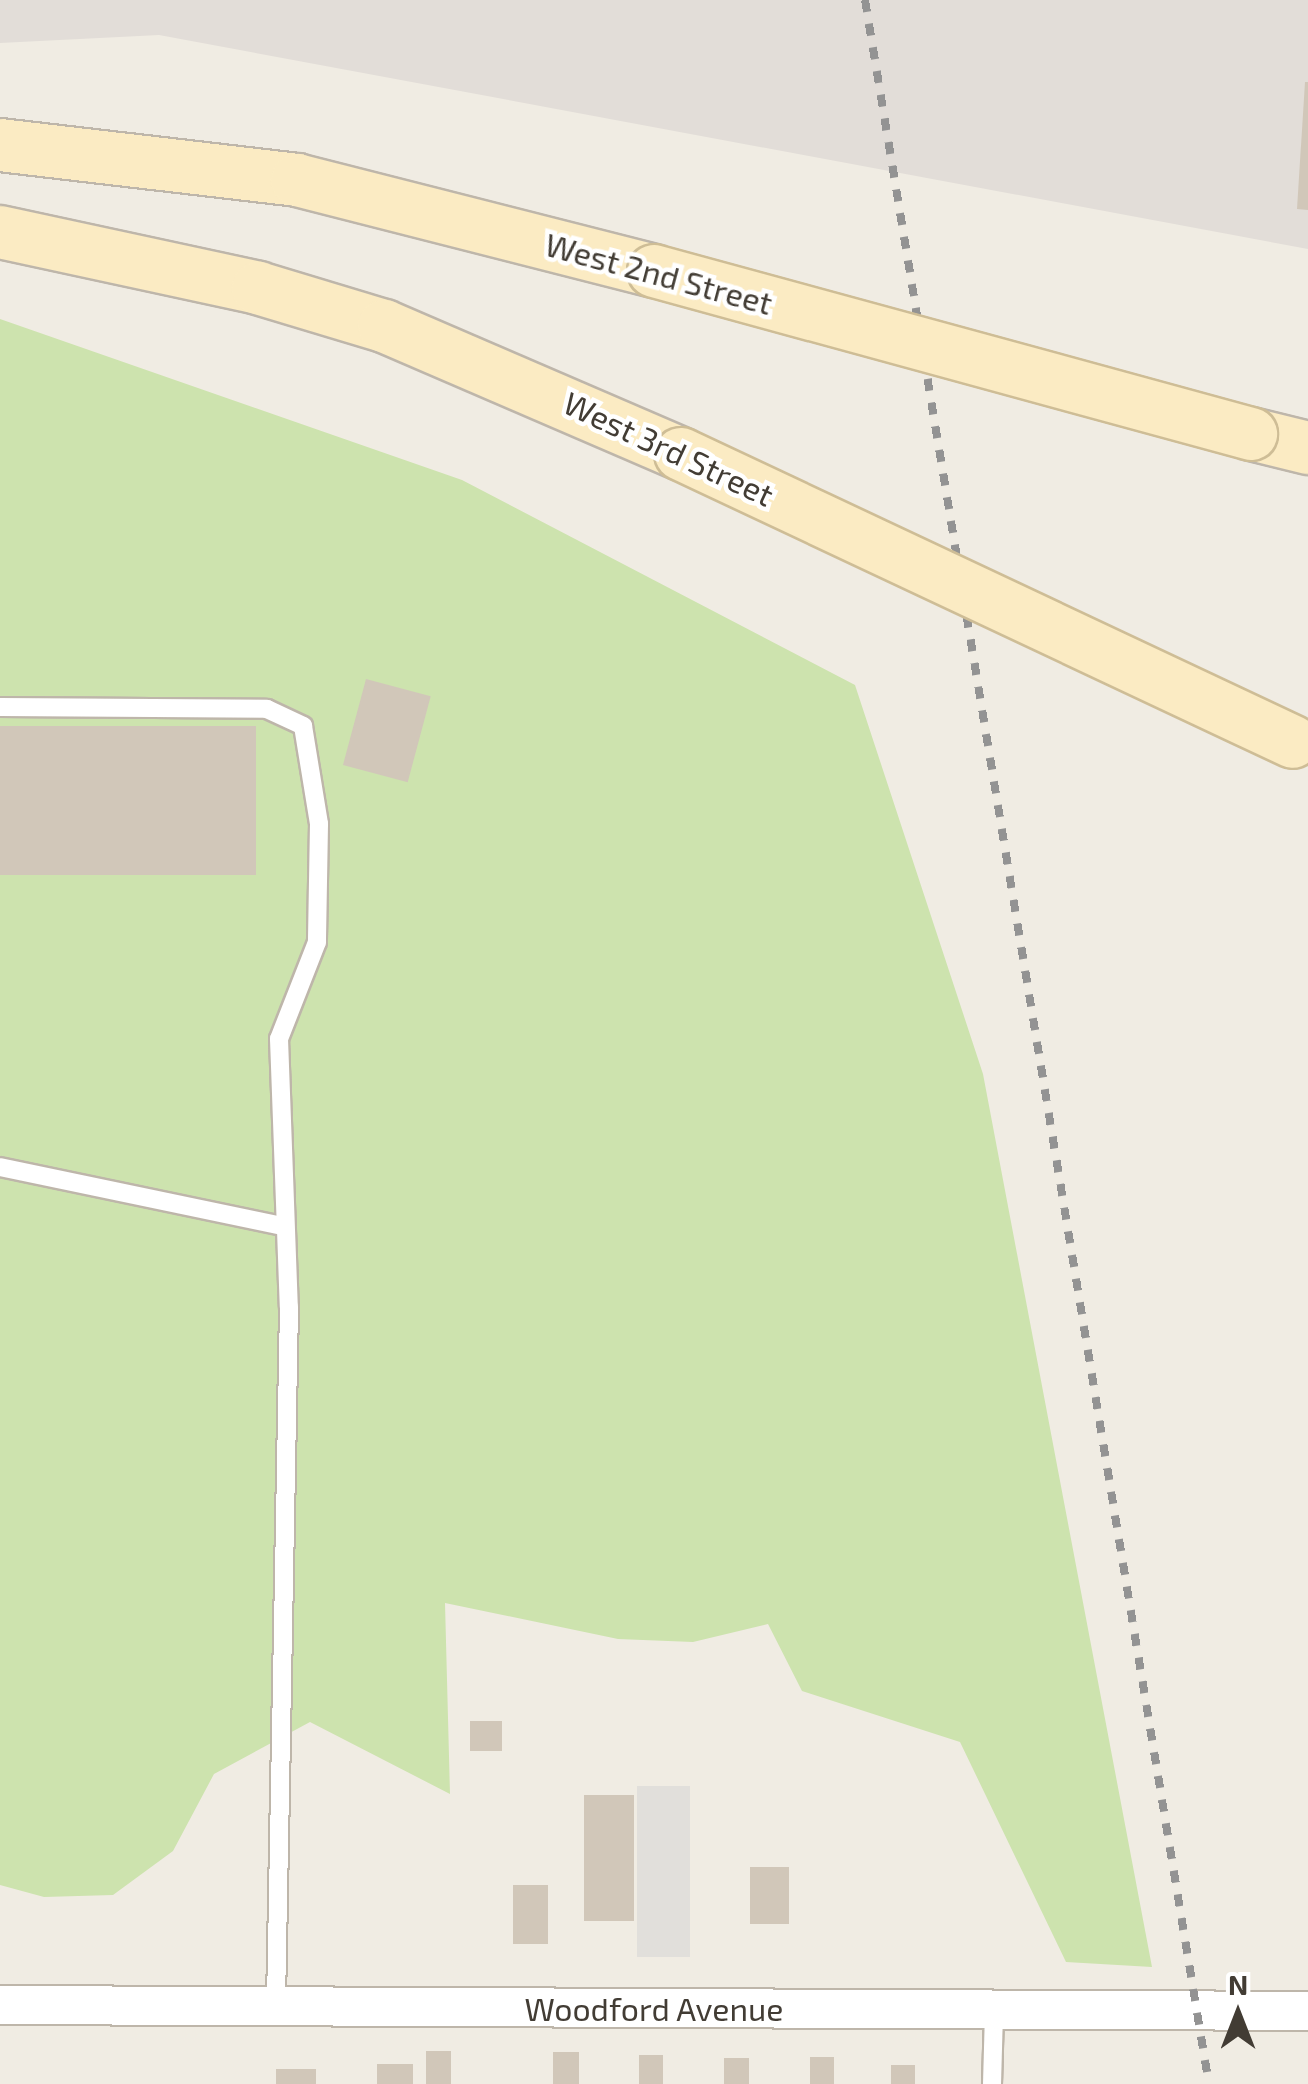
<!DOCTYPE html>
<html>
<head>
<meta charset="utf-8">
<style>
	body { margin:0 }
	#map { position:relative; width:1308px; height:2084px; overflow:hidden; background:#f0ece3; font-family:"Exo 2",sans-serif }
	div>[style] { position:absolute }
	.industrial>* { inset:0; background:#e2ddd8 }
	.green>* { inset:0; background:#cde3ae }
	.parking>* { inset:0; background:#e1dfdb; transform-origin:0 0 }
	.building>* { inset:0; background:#d1c7b9; transform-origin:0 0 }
	.roads { filter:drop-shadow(2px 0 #beb6aa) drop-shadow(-2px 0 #beb6aa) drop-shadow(0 2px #beb6aa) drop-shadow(0 -2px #beb6aa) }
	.lane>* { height:18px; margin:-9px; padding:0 9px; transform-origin:9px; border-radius:9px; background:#fff }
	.street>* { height:38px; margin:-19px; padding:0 19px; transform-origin:19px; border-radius:19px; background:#fff }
	.secondary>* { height:52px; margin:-26px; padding:0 26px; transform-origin:26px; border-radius:26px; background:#fbebc3 }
	.rail>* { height:8px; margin-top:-4px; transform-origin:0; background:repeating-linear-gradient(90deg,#939393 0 12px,transparent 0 24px) }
	.bridges { filter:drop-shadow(2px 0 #cebd96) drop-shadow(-2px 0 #cebd96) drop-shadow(0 2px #cebd96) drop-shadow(0 -2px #cebd96) }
	.secondary-bridge>* { height:52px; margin:-26px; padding:0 26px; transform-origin:26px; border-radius:26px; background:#fbebc3 }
	span { translate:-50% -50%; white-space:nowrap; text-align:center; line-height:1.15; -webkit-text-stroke:9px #fff; paint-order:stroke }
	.street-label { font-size:32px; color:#423c34 }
	.north { position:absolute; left:1188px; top:1964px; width:100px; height:100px; -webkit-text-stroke:8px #fff; paint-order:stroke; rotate:0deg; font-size:28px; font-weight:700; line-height:40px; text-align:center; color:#423c34 }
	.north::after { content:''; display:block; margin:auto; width:35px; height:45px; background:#423c34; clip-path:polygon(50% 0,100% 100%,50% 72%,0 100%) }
</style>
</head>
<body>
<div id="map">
	<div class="industrial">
		<div style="clip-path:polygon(0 0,1308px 0,1308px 249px,159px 35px,0 43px)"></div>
	</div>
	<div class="green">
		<div style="clip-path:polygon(0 319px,462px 480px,855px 685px,983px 1074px,1152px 1967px,1066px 1962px,960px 1742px,802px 1691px,768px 1624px,693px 1642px,618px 1639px,445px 1603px,450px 1794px,310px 1722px,214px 1774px,173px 1851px,113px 1895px,44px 1897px,0 1885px)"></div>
	</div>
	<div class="parking">
		<div style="left:637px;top:1786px;width:53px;height:171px"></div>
	</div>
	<div class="building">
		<div style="clip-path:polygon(1305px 82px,1308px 82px,1308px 210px,1297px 209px)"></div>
		<div style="left:366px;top:679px;width:67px;height:89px;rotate:15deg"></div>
		<div style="left:0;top:726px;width:256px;height:149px"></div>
		<div style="left:470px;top:1721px;width:32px;height:30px"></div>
		<div style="left:584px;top:1795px;width:50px;height:126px"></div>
		<div style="left:750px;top:1867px;width:39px;height:57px"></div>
		<div style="left:513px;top:1885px;width:35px;height:59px"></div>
		<div style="left:426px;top:2051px;width:25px;height:33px"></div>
		<div style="left:579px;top:2052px;width:32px;height:26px;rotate:90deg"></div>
		<div style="left:639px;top:2055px;width:24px;height:29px"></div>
		<div style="left:810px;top:2057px;width:24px;height:27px"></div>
		<div style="left:724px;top:2058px;width:25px;height:26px"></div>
		<div style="left:377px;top:2064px;width:36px;height:20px"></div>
		<div style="left:891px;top:2065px;width:24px;height:19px"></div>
		<div style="left:276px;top:2069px;width:40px;height:15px"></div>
	</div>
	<div class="roads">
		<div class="lane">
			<div style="left:0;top:707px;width:267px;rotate:0.4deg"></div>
			<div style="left:267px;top:709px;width:40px;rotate:25deg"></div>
			<div style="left:303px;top:726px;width:99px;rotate:80.7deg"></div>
			<div style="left:319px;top:824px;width:118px;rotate:91deg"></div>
			<div style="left:317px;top:942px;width:104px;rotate:111.4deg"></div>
			<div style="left:279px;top:1039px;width:268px;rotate:87.9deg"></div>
			<div style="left:289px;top:1307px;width:698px;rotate:91.07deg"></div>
			<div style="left:0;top:1167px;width:288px;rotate:11.8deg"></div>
			<div style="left:992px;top:2084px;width:73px;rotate:-88.4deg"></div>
		</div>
		<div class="street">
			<div style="left:0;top:2005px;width:1308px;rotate:0.26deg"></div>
		</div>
		<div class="secondary">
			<div style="left:0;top:145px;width:299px;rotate:6.7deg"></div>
			<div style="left:297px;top:180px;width:368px;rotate:14.3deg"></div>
			<div style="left:0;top:232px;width:264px;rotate:12.2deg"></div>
			<div style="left:258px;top:288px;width:132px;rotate:16.8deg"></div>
			<div style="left:384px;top:326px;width:323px;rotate:23.3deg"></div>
			<div style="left:1251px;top:434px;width:59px;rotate:13.8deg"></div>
		</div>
	</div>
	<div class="rail">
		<div style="left:865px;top:0;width:2112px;rotate:80.63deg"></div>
	</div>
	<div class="bridges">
		<div class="secondary-bridge">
			<div style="left:654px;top:271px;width:619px;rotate:15.27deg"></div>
			<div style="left:681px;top:454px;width:676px;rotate:25.2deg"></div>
		</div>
	</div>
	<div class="street-label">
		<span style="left:659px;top:273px;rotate:15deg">West 2nd Street</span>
		<span style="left:669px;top:448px;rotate:25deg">West 3rd Street</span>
		<span style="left:654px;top:2008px">Woodford Avenue</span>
	</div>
	<div class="north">N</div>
</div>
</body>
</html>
